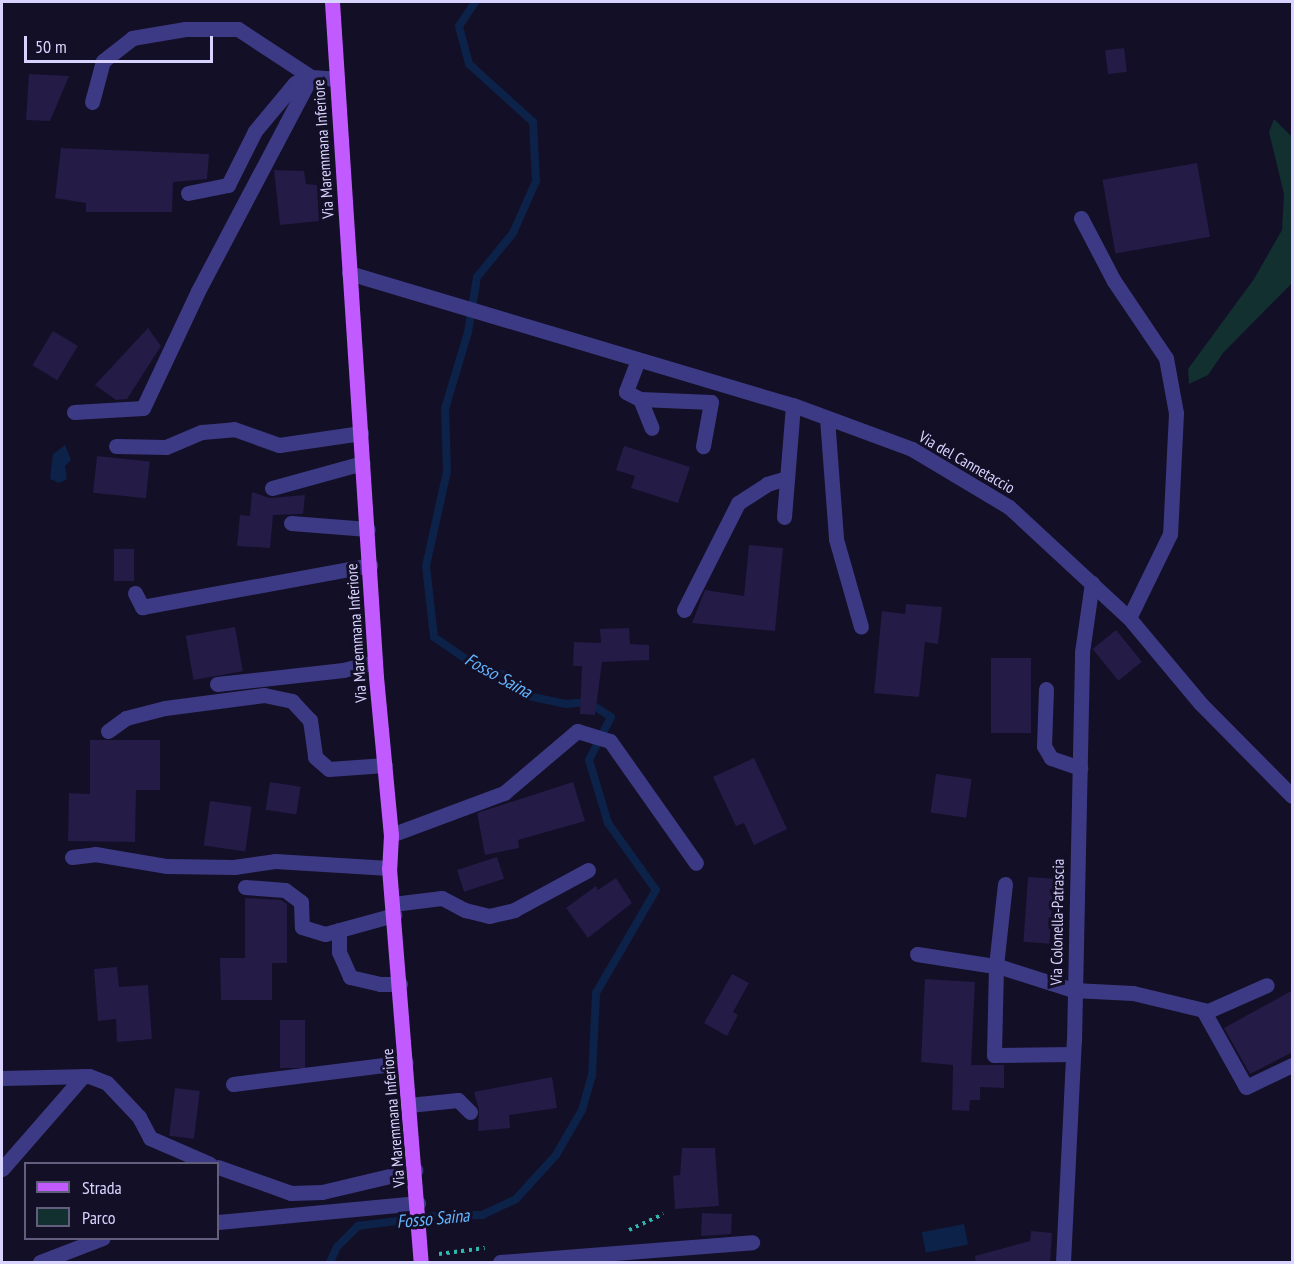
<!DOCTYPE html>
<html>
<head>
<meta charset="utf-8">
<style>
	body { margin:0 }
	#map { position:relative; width:1294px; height:1264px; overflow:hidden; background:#130f26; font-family:"PT Sans Narrow",sans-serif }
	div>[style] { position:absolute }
	.green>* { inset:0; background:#12302f }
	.water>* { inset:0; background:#0c2248; transform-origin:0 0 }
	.stream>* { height:8px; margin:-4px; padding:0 4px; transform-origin:4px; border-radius:4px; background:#0c2248 }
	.building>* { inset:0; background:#241b47; transform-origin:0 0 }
	.path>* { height:4px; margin-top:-2px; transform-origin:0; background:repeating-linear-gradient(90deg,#2fb8b0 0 3px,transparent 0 7.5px) }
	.minor>* { height:15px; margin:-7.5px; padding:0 7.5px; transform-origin:7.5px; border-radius:7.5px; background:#3d3a85 }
	.major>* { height:15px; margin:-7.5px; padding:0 7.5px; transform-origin:7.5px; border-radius:7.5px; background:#c25bff }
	span { translate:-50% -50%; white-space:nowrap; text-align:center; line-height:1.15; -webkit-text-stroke:6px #130f26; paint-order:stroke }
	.street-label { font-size:16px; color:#d9d4ff }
	.water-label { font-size:18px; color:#62b6ff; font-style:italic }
	.frame { position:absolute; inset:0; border:3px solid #d9d4ff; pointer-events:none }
	.legend { position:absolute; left:24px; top:1162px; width:195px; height:78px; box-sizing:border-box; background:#130f26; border:2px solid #625e7d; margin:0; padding:8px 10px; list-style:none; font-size:18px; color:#d9d4ff }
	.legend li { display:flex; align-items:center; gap:12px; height:30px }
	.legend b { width:30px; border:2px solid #625e7d }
	.scale { position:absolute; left:24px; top:36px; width:189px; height:27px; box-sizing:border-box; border:3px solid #d9d4ff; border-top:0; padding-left:8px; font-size:18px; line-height:21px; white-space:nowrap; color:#d9d4ff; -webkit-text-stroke:4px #130f26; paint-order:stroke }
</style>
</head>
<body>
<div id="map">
	<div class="green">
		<div style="clip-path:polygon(1274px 119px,1292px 137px,1292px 283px,1223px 353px,1208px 375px,1189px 384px,1188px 369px,1254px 279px,1282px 230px,1284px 194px,1269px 132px)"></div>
	</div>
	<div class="water">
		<div style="clip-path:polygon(65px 445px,71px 460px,65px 466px,67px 479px,59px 483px,50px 479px,53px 454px)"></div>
		<div style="left:964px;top:1224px;width:21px;height:43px;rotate:79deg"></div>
	</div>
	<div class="stream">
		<div style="left:330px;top:1262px;width:17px;rotate:-65deg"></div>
		<div style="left:337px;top:1247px;width:30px;rotate:-45deg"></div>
		<div style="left:358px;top:1226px;width:85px;rotate:-7.5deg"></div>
		<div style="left:442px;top:1215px;width:40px"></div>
		<div style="left:482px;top:1215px;width:38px;rotate:-25deg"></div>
		<div style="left:516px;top:1199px;width:59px;rotate:-47.7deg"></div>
		<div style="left:556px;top:1155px;width:52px;rotate:-60deg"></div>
		<div style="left:582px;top:1110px;width:35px;rotate:-74deg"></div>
		<div style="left:592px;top:1076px;width:83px;rotate:-87.2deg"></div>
		<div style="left:596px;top:993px;width:119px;rotate:-59.8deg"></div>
		<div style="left:656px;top:890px;width:82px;rotate:-125.6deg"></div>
		<div style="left:608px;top:823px;width:66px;rotate:-106.8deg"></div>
		<div style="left:589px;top:760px;width:48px;rotate:-62.9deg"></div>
		<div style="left:611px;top:717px;width:27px;rotate:-147deg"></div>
		<div style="left:588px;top:702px;width:22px;rotate:175deg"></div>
		<div style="left:566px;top:704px;width:38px;rotate:-168deg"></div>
		<div style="left:529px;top:696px;width:33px;rotate:-140deg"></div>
		<div style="left:504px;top:675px;width:29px;rotate:-162deg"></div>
		<div style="left:476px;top:666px;width:51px;rotate:-145.4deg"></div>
		<div style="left:434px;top:637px;width:71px;rotate:-96.4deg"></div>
		<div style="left:426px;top:566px;width:97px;rotate:-77.5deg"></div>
		<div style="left:447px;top:471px;width:62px;rotate:-91.8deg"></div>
		<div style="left:445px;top:409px;width:80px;rotate:-73.4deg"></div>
		<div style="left:468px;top:332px;width:56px;rotate:-80.7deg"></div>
		<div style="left:477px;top:277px;width:57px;rotate:-50.7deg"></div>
		<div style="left:513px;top:233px;width:57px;rotate:-66.1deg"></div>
		<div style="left:536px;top:181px;width:59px;rotate:-92.9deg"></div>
		<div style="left:533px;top:122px;width:86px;rotate:-137.8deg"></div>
		<div style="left:469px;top:64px;width:39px;rotate:-105deg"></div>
		<div style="left:459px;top:26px;width:29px;rotate:-56deg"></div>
	</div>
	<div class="building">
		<div style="left:1124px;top:48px;width:24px;height:19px;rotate:83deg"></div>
		<div style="clip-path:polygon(29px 74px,69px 76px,50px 121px,26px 120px)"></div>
		<div style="clip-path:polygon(61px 148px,209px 154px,207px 179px,173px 182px,172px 212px,86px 212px,86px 203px,55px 198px)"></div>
		<div style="left:1197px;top:163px;width:75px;height:96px;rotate:80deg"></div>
		<div style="clip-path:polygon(274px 170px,304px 171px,306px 184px,317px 185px,319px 221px,280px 225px)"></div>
		<div style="clip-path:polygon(148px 328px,161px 346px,127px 399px,116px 400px,95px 385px)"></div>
		<div style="left:53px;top:331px;width:29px;height:40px;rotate:31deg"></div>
		<div style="clip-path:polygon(624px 446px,690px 467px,678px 503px,631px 488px,635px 476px,616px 470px)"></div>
		<div style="left:97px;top:456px;width:53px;height:37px;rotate:6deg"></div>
		<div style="clip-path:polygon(252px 492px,270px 498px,305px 495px,303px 514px,273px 515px,270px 548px,237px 546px,240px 515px,250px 516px)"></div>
		<div style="clip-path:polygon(749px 545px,783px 548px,775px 631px,692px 623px,705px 590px,744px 596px)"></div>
		<div style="left:114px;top:549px;width:20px;height:32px"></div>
		<div style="clip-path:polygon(906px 604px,942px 607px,938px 644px,925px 642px,919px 697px,874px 693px,882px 611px,905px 614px)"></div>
		<div style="left:235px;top:627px;width:45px;height:50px;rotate:80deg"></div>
		<div style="clip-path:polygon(629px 628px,630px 644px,649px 645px,649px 660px,602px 662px,595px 715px,580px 714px,582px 666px,573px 666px,574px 642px,601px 643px,600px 629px)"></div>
		<div style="left:1116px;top:630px;width:41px;height:30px;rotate:51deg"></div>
		<div style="left:991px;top:658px;width:40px;height:75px"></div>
		<div style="clip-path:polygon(90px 740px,160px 740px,160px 790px,136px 790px,135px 842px,68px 841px,69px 793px,90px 794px)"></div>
		<div style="clip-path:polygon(754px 758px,787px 829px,754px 845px,744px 823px,736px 826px,713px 777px)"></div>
		<div style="left:936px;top:774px;width:36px;height:39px;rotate:8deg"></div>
		<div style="left:270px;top:782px;width:31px;height:28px;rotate:9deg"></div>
		<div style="clip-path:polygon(573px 782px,585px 821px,518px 840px,519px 848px,485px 855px,477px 813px)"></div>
		<div style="left:210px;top:801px;width:42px;height:45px;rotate:8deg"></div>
		<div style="left:497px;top:857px;width:23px;height:42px;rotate:72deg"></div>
		<div style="left:1028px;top:877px;width:26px;height:65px;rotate:4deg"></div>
		<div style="clip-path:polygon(616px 878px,632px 903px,588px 938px,566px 908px,596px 886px,598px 890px)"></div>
		<div style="clip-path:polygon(245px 898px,281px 900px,287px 904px,287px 963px,272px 963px,272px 1000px,221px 1000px,220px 958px,245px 958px)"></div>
		<div style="clip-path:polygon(117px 967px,119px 987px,148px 985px,152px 1039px,117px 1042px,116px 1019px,98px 1021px,94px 969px)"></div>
		<div style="clip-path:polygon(732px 974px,749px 983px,733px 1012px,738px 1015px,727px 1036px,704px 1023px)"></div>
		<div style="clip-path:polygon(925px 979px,975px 982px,971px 1065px,1004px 1065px,1004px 1088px,980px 1087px,980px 1100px,970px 1100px,969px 1111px,952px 1110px,953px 1065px,921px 1062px)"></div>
		<div style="clip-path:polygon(1293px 990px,1293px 1052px,1250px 1074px,1224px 1028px)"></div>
		<div style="left:280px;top:1020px;width:25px;height:48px"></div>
		<div style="clip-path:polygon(552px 1077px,557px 1108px,509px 1115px,510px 1128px,478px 1131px,479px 1110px,474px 1092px)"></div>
		<div style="left:175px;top:1088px;width:25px;height:48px;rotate:7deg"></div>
		<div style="clip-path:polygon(682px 1148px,715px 1148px,719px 1206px,675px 1209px,673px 1176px,680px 1175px)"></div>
		<div style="clip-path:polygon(702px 1213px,732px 1214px,731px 1234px,701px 1236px)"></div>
		<div style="clip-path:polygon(1031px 1231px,1052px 1233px,1050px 1263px,976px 1263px,975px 1256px,1030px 1241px)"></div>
	</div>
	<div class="path">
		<div style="left:629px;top:1230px;width:38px;rotate:-25deg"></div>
		<div style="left:439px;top:1254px;width:46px;rotate:-7.4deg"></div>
	</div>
	<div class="minor">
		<div style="left:92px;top:102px;width:42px;rotate:-75deg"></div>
		<div style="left:103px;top:61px;width:37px;rotate:-38deg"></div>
		<div style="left:132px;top:38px;width:54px;rotate:-9.6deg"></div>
		<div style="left:185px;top:29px;width:53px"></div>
		<div style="left:238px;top:29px;width:87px;rotate:33.3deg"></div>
		<div style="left:311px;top:77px;width:26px;rotate:4deg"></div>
		<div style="left:188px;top:193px;width:41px;rotate:-11.3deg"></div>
		<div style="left:228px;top:185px;width:60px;rotate:-63.4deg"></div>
		<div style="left:255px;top:131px;width:62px;rotate:-50.2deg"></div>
		<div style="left:295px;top:83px;width:15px;rotate:-32deg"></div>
		<div style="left:1081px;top:218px;width:71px;rotate:62.4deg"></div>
		<div style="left:1114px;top:281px;width:93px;rotate:56deg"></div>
		<div style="left:1166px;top:358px;width:56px;rotate:79.7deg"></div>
		<div style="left:1176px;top:413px;width:121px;rotate:92.8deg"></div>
		<div style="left:1170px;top:534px;width:93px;rotate:116deg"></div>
		<div style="left:349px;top:273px;width:463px;rotate:16.6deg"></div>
		<div style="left:793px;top:405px;width:127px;rotate:20.3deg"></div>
		<div style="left:912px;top:449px;width:113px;rotate:30.9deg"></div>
		<div style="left:1009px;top:507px;width:163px;rotate:42.8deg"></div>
		<div style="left:1129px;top:618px;width:112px;rotate:50.1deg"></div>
		<div style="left:1201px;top:704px;width:129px;rotate:45.3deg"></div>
		<div style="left:638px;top:360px;width:34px;rotate:111deg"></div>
		<div style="left:626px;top:392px;width:16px;rotate:27deg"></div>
		<div style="left:640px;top:399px;width:31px;rotate:68deg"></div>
		<div style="left:640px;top:399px;width:71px;rotate:2.4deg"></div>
		<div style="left:711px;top:402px;width:45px;rotate:100.3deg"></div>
		<div style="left:74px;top:412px;width:69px;rotate:-3.3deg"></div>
		<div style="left:143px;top:408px;width:129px;rotate:-64.8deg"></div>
		<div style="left:198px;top:291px;width:242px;rotate:-62.2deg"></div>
		<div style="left:827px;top:418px;width:121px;rotate:85.7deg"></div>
		<div style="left:836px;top:539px;width:91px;rotate:74.1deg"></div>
		<div style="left:116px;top:446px;width:50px;rotate:1.1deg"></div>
		<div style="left:166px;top:447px;width:39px;rotate:-23deg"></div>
		<div style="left:202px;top:432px;width:32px;rotate:-5deg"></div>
		<div style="left:234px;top:429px;width:48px;rotate:19.6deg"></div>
		<div style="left:279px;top:445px;width:83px;rotate:-8.3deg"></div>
		<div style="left:272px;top:488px;width:94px;rotate:-15.4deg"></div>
		<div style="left:784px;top:517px;width:112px;rotate:-85.4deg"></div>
		<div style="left:291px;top:523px;width:77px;rotate:4.5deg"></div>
		<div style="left:135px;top:593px;width:16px;rotate:63deg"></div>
		<div style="left:142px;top:607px;width:232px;rotate:-10.4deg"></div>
		<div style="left:684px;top:610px;width:120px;rotate:-63.2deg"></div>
		<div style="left:738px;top:503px;width:35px;rotate:-33deg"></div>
		<div style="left:767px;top:484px;width:21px;rotate:-17deg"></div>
		<div style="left:217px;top:684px;width:127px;rotate:-6.3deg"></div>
		<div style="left:343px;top:670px;width:33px;rotate:-14deg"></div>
		<div style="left:1046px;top:689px;width:57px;rotate:92deg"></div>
		<div style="left:1044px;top:746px;width:14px;rotate:60deg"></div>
		<div style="left:1051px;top:758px;width:31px;rotate:19deg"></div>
		<div style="left:108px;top:731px;width:22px;rotate:-36deg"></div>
		<div style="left:126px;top:718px;width:40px;rotate:-14.4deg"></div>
		<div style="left:165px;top:708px;width:100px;rotate:-7.5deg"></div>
		<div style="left:264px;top:695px;width:29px;rotate:12deg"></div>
		<div style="left:292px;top:701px;width:26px;rotate:47deg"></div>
		<div style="left:310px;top:720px;width:37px;rotate:82deg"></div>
		<div style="left:315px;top:757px;width:18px;rotate:41deg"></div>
		<div style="left:329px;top:769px;width:56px;rotate:-4.1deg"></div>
		<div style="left:391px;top:835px;width:121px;rotate:-20.4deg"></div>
		<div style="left:504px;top:793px;width:96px;rotate:-40.3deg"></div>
		<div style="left:577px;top:731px;width:34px;rotate:17deg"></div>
		<div style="left:610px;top:741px;width:149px;rotate:54.8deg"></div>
		<div style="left:72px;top:857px;width:23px;rotate:-7deg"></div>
		<div style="left:95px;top:854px;width:73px;rotate:9.5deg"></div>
		<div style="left:167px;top:866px;width:67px;rotate:0.9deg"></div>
		<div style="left:234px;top:867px;width:41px;rotate:-8.3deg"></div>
		<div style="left:275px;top:861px;width:114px;rotate:3.5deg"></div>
		<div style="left:1005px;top:884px;width:82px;rotate:96.3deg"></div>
		<div style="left:996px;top:966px;width:89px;rotate:91.3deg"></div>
		<div style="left:994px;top:1055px;width:78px;rotate:-0.7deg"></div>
		<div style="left:245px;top:887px;width:40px;rotate:4.3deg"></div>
		<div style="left:285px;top:890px;width:20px;rotate:37deg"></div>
		<div style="left:301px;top:902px;width:25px;rotate:88deg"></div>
		<div style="left:302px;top:927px;width:24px;rotate:17deg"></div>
		<div style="left:325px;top:934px;width:72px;rotate:-15.4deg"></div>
		<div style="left:393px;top:904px;width:49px;rotate:-7deg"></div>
		<div style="left:442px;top:898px;width:26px;rotate:28deg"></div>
		<div style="left:465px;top:910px;width:25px;rotate:14deg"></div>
		<div style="left:489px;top:916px;width:26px;rotate:-13deg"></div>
		<div style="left:514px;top:910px;width:84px;rotate:-28.4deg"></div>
		<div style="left:339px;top:930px;width:22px;rotate:90deg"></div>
		<div style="left:339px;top:952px;width:27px;rotate:66deg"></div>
		<div style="left:350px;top:977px;width:31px;rotate:13deg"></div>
		<div style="left:380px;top:984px;width:20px"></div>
		<div style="left:917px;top:954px;width:85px;rotate:8.8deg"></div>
		<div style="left:1001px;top:967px;width:76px;rotate:17.7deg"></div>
		<div style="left:1073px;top:990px;width:60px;rotate:2.9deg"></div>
		<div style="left:1133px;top:993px;width:77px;rotate:13.5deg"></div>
		<div style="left:1208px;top:1011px;width:64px;rotate:-23.8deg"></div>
		<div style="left:1203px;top:1010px;width:88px;rotate:60.8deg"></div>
		<div style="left:1246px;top:1087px;width:51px;rotate:-25.6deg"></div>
		<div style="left:2px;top:1078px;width:87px;rotate:-1.3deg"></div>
		<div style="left:89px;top:1076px;width:19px;rotate:21deg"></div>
		<div style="left:107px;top:1083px;width:47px;rotate:46.7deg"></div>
		<div style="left:139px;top:1117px;width:24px;rotate:62deg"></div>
		<div style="left:150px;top:1138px;width:65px;rotate:23.4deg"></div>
		<div style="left:233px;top:1084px;width:174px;rotate:-7.2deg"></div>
		<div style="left:409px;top:1105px;width:49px;rotate:-5.8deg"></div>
		<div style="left:458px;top:1100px;width:17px;rotate:45deg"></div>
		<div style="left:218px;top:1167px;width:77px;rotate:19.6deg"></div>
		<div style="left:291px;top:1193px;width:31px;rotate:-2deg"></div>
		<div style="left:322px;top:1192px;width:96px;rotate:-13.3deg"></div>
		<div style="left:2px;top:1169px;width:123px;rotate:-48.9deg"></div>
		<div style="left:218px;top:1222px;width:201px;rotate:-5.4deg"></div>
		<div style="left:40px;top:1262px;width:67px;rotate:-20.9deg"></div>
		<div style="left:500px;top:1262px;width:253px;rotate:-4.5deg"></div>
		<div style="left:1063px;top:1262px;width:221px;rotate:-87.2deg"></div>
		<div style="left:1074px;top:1041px;width:389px;rotate:-88.8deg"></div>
		<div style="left:1082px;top:652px;width:70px;rotate:-81.8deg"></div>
	</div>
	<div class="major">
		<div style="left:332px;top:2px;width:676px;rotate:86.27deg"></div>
		<div style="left:376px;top:677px;width:159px;rotate:84.6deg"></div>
		<div style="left:391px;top:835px;width:33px;rotate:93deg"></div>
		<div style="left:389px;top:868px;width:395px;rotate:85.4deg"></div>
	</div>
	<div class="street-label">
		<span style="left:323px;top:149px;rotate:-94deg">Via Maremmana Inferiore</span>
		<span style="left:967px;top:462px;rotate:30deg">Via del Cannetaccio</span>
		<span style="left:356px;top:633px;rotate:-94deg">Via Maremmana Inferiore</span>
		<span style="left:1057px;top:922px;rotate:-89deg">Via Colonella-Patrascia</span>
		<span style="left:393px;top:1118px;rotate:-95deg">Via Maremmana Inferiore</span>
	</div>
	<div class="water-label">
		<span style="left:498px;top:676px;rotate:29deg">Fosso Saina</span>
		<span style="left:433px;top:1219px;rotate:-5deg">Fosso Saina</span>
	</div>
	<div class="frame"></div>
	<ul class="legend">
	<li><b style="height:8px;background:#c25bff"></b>Strada</li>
	<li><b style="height:16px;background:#12302f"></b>Parco</li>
	</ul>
	<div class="scale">50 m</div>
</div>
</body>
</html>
